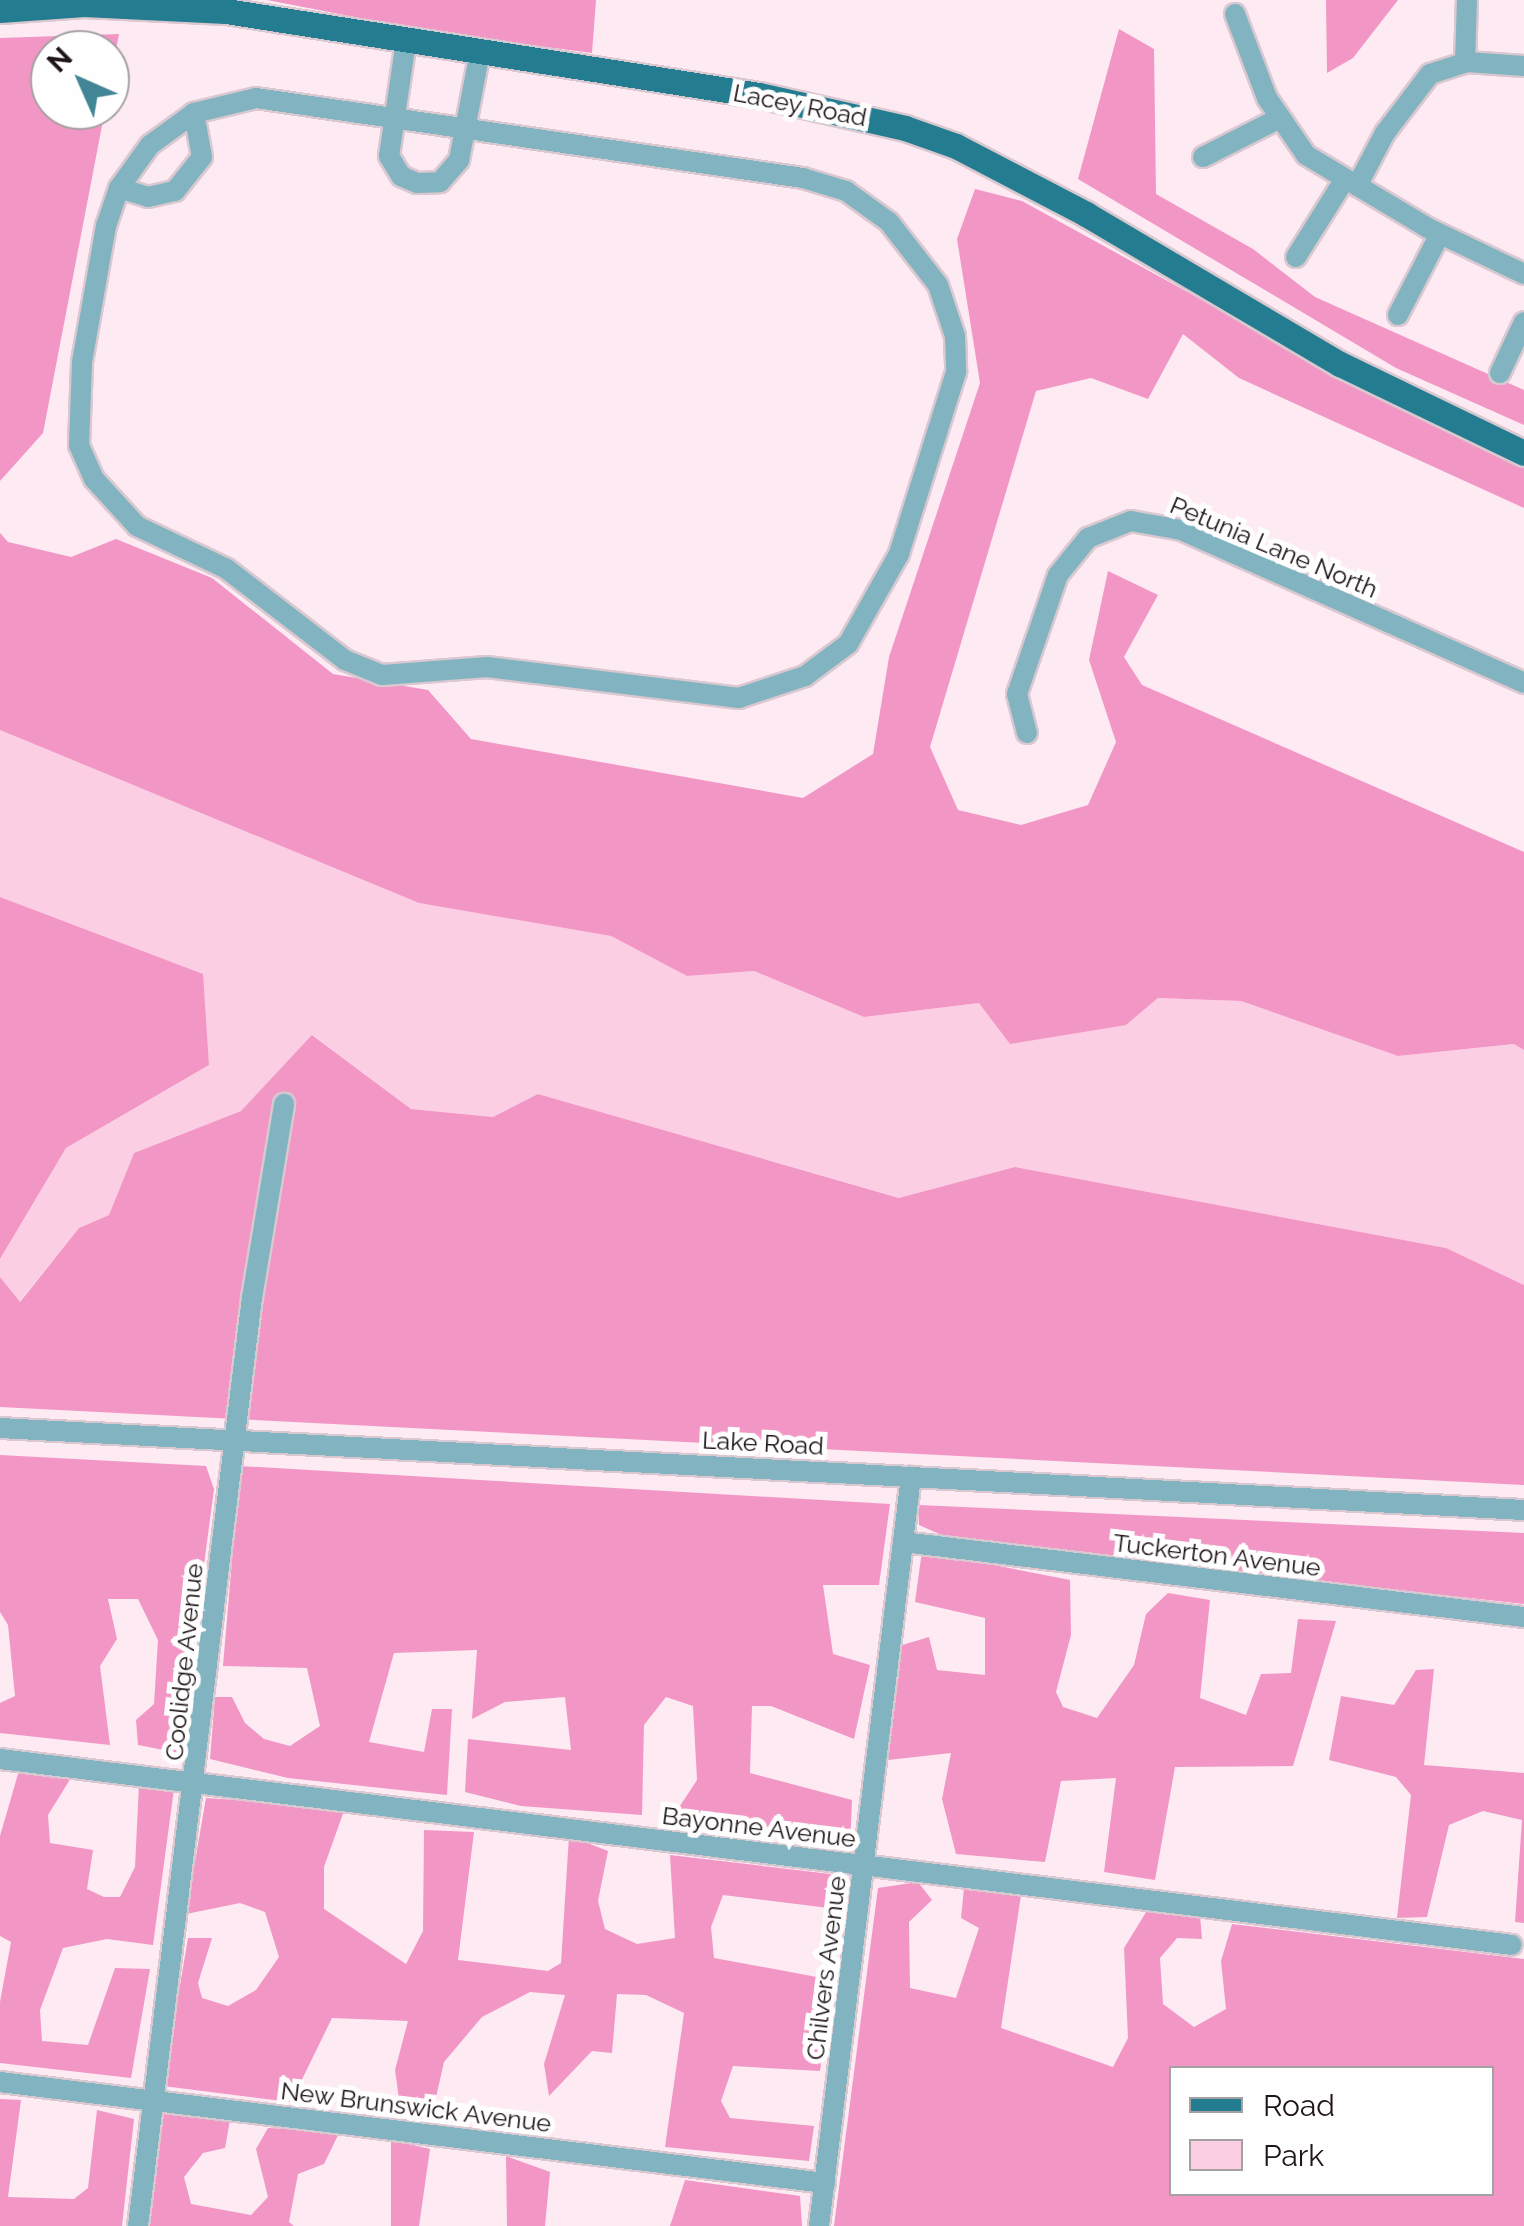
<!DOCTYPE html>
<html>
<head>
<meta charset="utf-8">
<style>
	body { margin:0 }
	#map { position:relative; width:1524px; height:2226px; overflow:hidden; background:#feeaf3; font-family:Raleway,sans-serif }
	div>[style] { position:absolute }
	.green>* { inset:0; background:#fbcee4 }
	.forest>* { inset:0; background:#f296c5 }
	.roads { filter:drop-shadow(2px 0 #dac8d0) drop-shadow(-2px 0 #dac8d0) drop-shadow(0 2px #dac8d0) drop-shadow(0 -2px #dac8d0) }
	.minor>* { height:20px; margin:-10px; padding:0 10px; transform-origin:10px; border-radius:10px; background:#81b4c0 }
	.major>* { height:25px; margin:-12.5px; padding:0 12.5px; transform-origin:12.5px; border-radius:12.5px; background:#237c8f }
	span { translate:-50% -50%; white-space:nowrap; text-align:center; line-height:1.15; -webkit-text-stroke:10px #fefefe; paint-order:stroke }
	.street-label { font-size:25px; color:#1f1419 }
	.legend { position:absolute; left:1169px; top:2066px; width:325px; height:130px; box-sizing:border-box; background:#fefefe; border:2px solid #a5a0a2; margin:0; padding:12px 18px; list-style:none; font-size:30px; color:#1f1419 }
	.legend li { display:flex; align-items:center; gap:20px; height:50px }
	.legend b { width:50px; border:2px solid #a5a0a2 }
	.north { position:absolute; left:30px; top:30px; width:100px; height:100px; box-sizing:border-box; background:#fefefe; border:2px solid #a5a0a2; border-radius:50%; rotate:315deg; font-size:28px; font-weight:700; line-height:40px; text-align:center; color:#1f1419 }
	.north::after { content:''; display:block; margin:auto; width:35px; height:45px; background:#428695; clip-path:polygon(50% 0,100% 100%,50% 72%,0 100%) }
</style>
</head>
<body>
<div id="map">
	<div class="green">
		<div style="clip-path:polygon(0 730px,419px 903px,611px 936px,687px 976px,754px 971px,864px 1017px,979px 1003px,1126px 1025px,1158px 998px,1241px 1001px,1398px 1056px,1515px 1044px,1524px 1050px,1524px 1285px,1446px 1248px,1015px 1167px,900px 1198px,538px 1094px,493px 1117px,411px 1109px,313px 1035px,241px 1111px,134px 1153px,109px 1215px,79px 1228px,19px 1302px,0 1277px,0 1259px,66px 1148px,209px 1065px,202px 974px,0 897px)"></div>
	</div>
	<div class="forest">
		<div style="clip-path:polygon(267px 0,596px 0,592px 53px,432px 32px)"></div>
		<div style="clip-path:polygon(1326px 0,1398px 0,1353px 58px,1327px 73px)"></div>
		<div style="clip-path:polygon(1119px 29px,1154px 49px,1156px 194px,1253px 249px,1315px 297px,1524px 390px,1524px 425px,1396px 368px,1078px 179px)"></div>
		<div style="clip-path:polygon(119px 34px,110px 83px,110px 50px,50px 50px,50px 110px,105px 110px,43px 433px,0 481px,0 38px)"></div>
		<div style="clip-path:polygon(975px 189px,1022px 201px,1353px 383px,1524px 463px,1524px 508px,1239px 378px,1183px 334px,1148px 399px,1091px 378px,1036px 391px,930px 747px,958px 810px,1021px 825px,1088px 805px,1116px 742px,1089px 660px,1108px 571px,1158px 595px,1124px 657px,1142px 685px,1524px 852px,1524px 1050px,1514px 1044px,1398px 1056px,1241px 1001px,1158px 998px,1126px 1025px,1010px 1044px,979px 1003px,864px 1017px,754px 971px,687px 976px,611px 936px,419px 903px,0 730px,0 533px,8px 542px,71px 557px,116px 539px,212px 578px,333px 674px,428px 690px,471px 739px,803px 798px,873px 754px,889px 657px,980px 383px,957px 239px)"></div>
		<div style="clip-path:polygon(0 897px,203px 974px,209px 1065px,66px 1148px,0 1259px)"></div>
		<div style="clip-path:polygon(312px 1035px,411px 1109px,493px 1117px,538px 1094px,899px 1198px,1015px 1167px,1446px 1248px,1524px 1285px,1524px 1485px,0 1407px,0 1277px,20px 1302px,79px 1228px,109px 1215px,134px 1153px,241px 1111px)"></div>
		<div style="clip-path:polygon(0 1455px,206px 1466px,214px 1489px,179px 1753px,138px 1745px,136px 1720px,154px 1704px,158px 1640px,138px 1599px,108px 1599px,117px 1639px,100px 1666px,110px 1745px,0 1733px,0 1703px,15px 1696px,8px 1625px,0 1612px)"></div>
		<div style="clip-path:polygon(240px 1466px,890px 1504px,879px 1585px,823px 1585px,833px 1654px,870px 1665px,854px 1739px,771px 1706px,752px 1706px,750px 1773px,852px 1800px,850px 1846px,688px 1824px,674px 1815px,697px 1780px,693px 1706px,666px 1697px,644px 1725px,642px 1815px,521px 1806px,465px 1792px,468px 1739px,571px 1750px,565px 1697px,505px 1702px,472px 1719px,477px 1650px,394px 1653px,369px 1742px,424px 1752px,432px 1709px,452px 1709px,447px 1795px,288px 1778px,210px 1759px,215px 1697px,232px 1697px,245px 1723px,264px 1739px,290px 1746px,320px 1726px,307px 1668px,223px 1666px)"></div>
		<div style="clip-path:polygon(918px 1505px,1524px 1533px,1524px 1604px,955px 1541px,919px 1525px)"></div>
		<div style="clip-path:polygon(922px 1551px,1070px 1580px,1071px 1635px,1056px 1692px,1063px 1707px,1097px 1718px,1134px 1665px,1146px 1614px,1168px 1593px,1210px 1600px,1200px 1698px,1246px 1715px,1261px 1674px,1291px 1673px,1298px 1619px,1336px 1621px,1293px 1766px,1175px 1767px,1155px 1880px,1104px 1872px,1116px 1778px,1061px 1781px,1045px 1862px,956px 1854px,942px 1799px,951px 1753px,888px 1760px,899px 1646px,929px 1637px,937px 1670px,985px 1675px,985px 1618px,915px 1602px)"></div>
		<div style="clip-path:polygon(1434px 1669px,1424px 1765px,1524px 1773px,1524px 1923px,1515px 1922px,1522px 1820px,1483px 1811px,1449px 1825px,1427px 1917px,1397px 1918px,1411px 1795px,1396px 1777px,1329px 1760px,1341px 1696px,1394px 1705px,1416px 1670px)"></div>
		<div style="clip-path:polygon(74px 1773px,48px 1815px,50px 1843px,93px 1850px,87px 1889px,104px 1897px,120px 1897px,135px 1867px,139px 1784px,174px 1789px,153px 1945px,107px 1939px,63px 1948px,40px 2010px,42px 2041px,88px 2045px,115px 1968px,150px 1969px,131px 2078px,0 2063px,0 2002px,11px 1942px,0 1936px,0 1836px,18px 1774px)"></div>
		<div style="clip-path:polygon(206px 1798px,345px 1808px,324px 1867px,324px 1909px,406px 1964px,423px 1931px,424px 1830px,474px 1832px,458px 1960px,548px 1971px,561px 1963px,569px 1836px,608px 1851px,598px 1901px,605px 1929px,637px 1944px,675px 1938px,670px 1855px,839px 1875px,845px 1910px,723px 1895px,711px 1927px,714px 1958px,833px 1980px,820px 2071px,733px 2066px,721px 2101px,730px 2118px,814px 2126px,809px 2161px,665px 2147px,684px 2013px,646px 1995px,617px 1994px,612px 2053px,592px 2051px,549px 2096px,544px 2064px,565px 1995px,530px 1992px,482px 2017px,444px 2062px,432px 2115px,400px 2106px,395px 2070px,408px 2021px,332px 2018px,291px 2102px,163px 2086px,188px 1938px,212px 1938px,198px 1983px,202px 1998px,228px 2006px,256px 1990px,279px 1957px,265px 1912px,240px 1903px,186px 1914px)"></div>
		<div style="clip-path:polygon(evenodd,918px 1882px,932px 1900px,909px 1922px,910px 1988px,956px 1998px,979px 1928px,961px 1918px,964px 1888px,1021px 1895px,1001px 2028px,1113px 2067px,1128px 2038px,1124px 1948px,1148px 1909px,1200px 1916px,1202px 1939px,1177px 1938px,1160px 1958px,1163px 2004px,1194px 2027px,1226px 2009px,1221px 1961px,1232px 1924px,1524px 1959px,1524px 2226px,834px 2226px,878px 1888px,918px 1882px,1172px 2068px,1492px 2068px,1492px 2194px,1172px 2194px,1172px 2068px)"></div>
		<div style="clip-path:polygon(0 2099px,21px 2100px,8px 2197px,74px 2199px,88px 2188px,97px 2110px,134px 2119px,122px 2226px,0 2226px)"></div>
		<div style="clip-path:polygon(164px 2113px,230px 2120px,225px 2148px,203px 2153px,184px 2177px,191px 2204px,251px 2215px,268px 2197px,256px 2149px,268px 2128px,340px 2131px,324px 2164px,298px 2174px,289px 2222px,294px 2226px,147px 2226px)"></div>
		<div style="clip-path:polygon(391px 2140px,430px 2149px,419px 2226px,391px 2226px)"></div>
		<div style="clip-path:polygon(506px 2156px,550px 2172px,545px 2226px,507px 2226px)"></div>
		<div style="clip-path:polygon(685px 2180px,800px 2196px,802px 2226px,670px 2226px)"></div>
	</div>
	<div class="roads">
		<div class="minor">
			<div style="left:1235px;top:14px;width:90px;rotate:69.1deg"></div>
			<div style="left:1267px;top:98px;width:69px;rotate:55.6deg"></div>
			<div style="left:1306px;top:155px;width:142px;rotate:30.9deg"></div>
			<div style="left:1428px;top:228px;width:106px;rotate:25.6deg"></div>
			<div style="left:406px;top:41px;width:116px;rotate:98.4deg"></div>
			<div style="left:389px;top:156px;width:23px;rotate:59deg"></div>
			<div style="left:401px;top:176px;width:17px;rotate:24deg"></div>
			<div style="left:417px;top:183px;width:23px;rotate:-2deg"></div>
			<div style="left:440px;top:182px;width:29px;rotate:-49deg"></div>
			<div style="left:459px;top:160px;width:110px;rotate:-79deg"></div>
			<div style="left:1465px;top:63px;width:63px;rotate:-88.2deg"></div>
			<div style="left:256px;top:98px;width:553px;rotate:8.32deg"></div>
			<div style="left:803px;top:178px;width:45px;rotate:16.8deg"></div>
			<div style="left:846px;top:191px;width:53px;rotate:35.8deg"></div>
			<div style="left:889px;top:222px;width:80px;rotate:52.1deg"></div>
			<div style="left:938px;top:285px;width:54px;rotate:71.6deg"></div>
			<div style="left:955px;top:336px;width:36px;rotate:88deg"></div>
			<div style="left:956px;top:372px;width:191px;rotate:107.4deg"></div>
			<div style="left:899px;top:554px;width:103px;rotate:119.5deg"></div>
			<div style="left:848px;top:644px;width:54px;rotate:143.3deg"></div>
			<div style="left:805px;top:676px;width:70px;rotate:161.6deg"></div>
			<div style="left:739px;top:698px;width:254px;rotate:-173deg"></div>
			<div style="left:487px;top:667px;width:105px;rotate:175.6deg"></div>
			<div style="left:382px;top:675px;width:40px;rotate:-158deg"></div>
			<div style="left:345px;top:660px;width:149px;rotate:-142.4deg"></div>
			<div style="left:227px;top:569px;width:100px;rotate:-154.5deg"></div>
			<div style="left:137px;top:526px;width:64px;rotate:-132.5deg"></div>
			<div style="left:94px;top:479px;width:37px;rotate:-114deg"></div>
			<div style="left:79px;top:445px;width:83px;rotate:-87.9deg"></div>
			<div style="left:82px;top:362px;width:138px;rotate:-80deg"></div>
			<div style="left:106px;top:226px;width:40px;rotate:-71.1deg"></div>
			<div style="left:119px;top:188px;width:53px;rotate:-54.2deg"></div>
			<div style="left:150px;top:145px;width:54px;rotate:-36deg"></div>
			<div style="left:194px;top:113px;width:64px;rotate:-13.6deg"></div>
			<div style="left:1203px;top:157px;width:84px;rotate:-26.9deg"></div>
			<div style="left:1357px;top:186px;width:60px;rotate:-62.2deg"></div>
			<div style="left:1385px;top:133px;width:74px;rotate:-52.7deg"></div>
			<div style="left:1430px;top:74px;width:39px;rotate:-18deg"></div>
			<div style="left:1467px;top:62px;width:57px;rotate:4deg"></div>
			<div style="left:119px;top:188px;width:30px;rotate:17deg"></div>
			<div style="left:148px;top:197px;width:28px;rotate:-13deg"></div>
			<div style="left:175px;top:191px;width:43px;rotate:-51.5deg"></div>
			<div style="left:202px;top:157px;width:45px;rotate:-100.3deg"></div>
			<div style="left:1296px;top:257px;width:92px;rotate:-57.9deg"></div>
			<div style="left:1398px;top:315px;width:91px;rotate:-62.6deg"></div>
			<div style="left:1500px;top:373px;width:56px;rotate:-64.8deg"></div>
			<div style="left:1027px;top:733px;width:40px;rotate:-104.4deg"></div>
			<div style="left:1017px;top:694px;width:126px;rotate:-71deg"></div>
			<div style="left:1058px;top:575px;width:48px;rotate:-51deg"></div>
			<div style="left:1088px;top:538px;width:46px;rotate:-21.6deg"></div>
			<div style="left:1131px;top:521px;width:51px;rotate:10.2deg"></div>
			<div style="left:1181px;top:530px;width:376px;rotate:24deg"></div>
			<div style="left:0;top:1428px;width:1526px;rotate:3.08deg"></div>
			<div style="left:903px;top:1542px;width:626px;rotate:6.89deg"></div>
			<div style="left:0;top:1759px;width:1523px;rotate:7.01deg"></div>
			<div style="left:0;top:2082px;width:831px;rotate:6.98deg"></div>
			<div style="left:138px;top:2226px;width:935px;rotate:-83deg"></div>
			<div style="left:252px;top:1298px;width:197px;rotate:-80.6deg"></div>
			<div style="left:819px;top:2226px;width:755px;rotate:-83deg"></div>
		</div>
		<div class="major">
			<div style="left:0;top:10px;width:84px;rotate:-4.1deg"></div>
			<div style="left:84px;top:4px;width:142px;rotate:2.8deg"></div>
			<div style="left:226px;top:11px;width:540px;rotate:8.96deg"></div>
			<div style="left:759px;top:95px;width:150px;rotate:12.7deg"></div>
			<div style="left:905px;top:128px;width:54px;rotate:19.4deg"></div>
			<div style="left:956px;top:146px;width:147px;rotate:27.6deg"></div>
			<div style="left:1086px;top:214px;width:295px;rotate:30.6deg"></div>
			<div style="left:1340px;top:364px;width:204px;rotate:25.8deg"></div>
		</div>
	</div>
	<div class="street-label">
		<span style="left:800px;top:105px;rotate:11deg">Lacey Road</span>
		<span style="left:1274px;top:547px;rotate:23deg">Petunia Lane North</span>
		<span style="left:763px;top:1443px;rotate:3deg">Lake Road</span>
		<span style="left:1217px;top:1555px;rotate:7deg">Tuckerton Avenue</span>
		<span style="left:184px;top:1662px;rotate:-84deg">Coolidge Avenue</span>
		<span style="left:759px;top:1827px;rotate:7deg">Bayonne Avenue</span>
		<span style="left:826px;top:1968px;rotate:-83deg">Chilvers Avenue</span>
		<span style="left:416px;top:2107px;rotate:7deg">New Brunswick Avenue</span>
	</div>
	<ul class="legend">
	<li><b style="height:12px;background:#237c8f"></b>Road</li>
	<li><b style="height:28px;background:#fbcee4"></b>Park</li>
	</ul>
	<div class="north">N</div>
</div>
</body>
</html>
